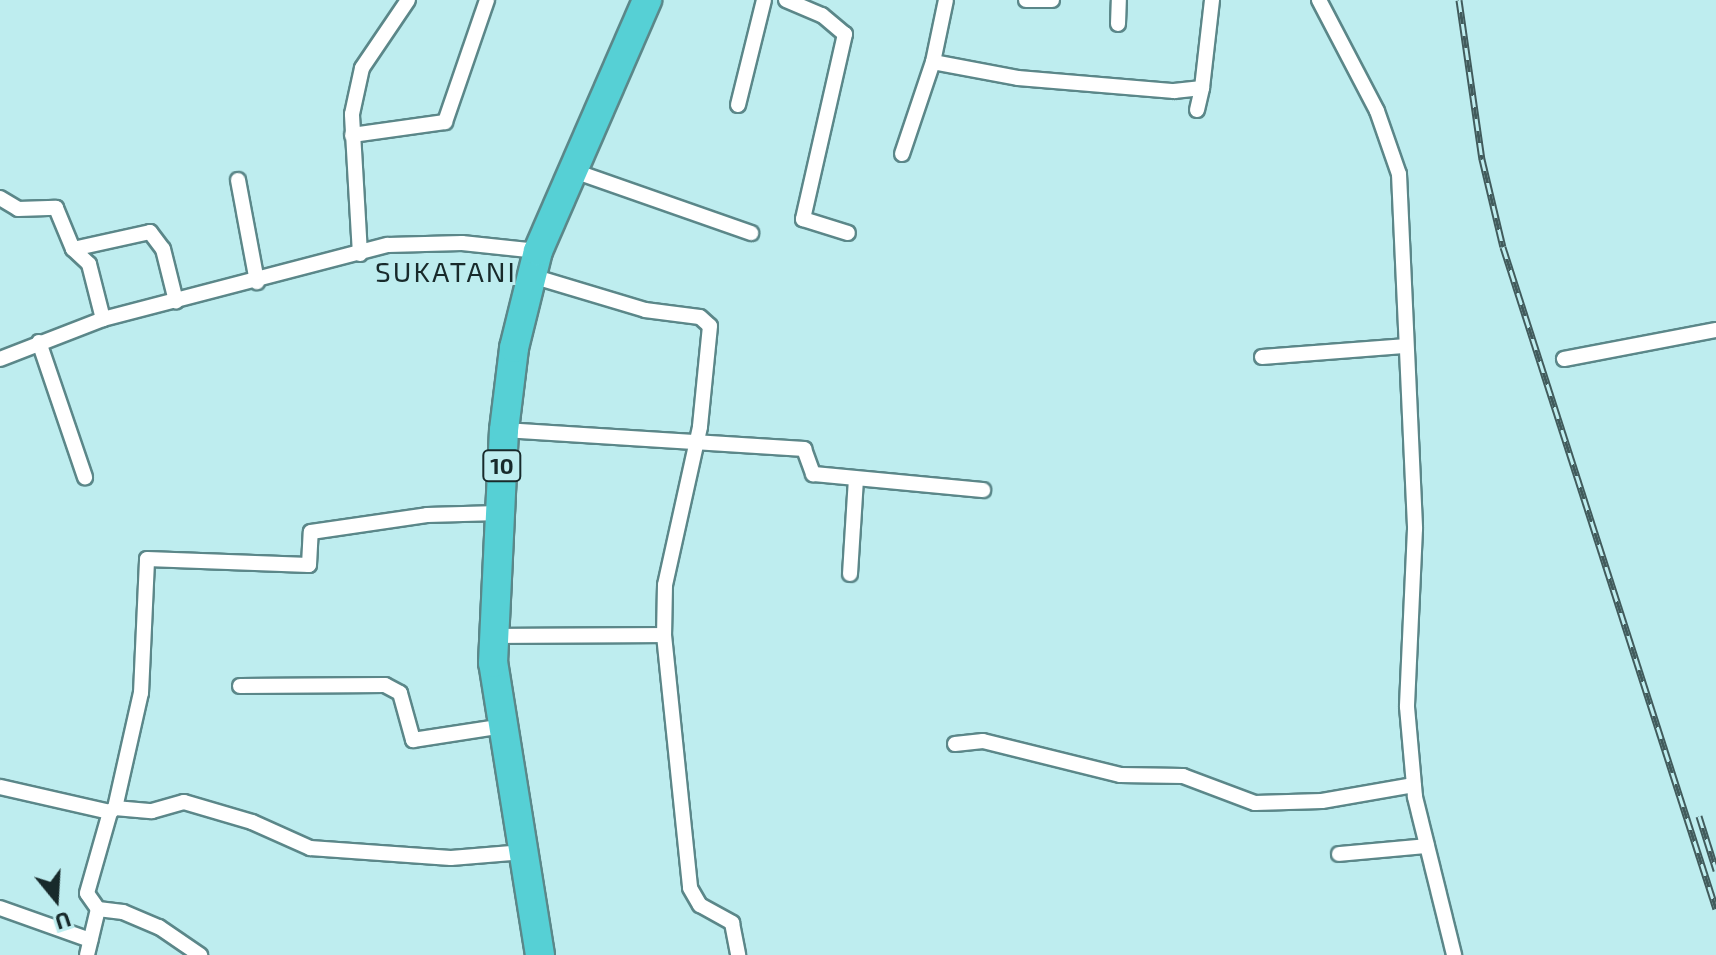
<!DOCTYPE html>
<html>
<head>
<meta charset="utf-8">
<style>
	body { margin:0 }
	#map { position:relative; width:1716px; height:955px; overflow:hidden; background:#beedef; font-family:"Exo 2",sans-serif }
	div>[style] { position:absolute }
	.roads { filter:drop-shadow(2px 0 #5b8789) drop-shadow(-2px 0 #5b8789) drop-shadow(0 2px #5b8789) drop-shadow(0 -2px #5b8789) }
	.street>* { height:14px; margin:-7px; padding:0 7px; transform-origin:7px; border-radius:7px; background:#fff }
	.highway>* { height:28px; margin:-14px; padding:0 14px; transform-origin:14px; border-radius:14px; background:#56d0d5 }
	.rail>* { height:7px; margin-top:-3.5px; transform-origin:0; background:repeating-linear-gradient(90deg,#beedef 0 12px,#415b5c 0 24px); box-sizing:border-box; border-block:2px solid #415b5c }
	span { translate:-50% -50%; white-space:nowrap; text-align:center; line-height:1.15; -webkit-text-stroke:6px #beedef; paint-order:stroke }
	.shield-label span { padding:2px 6px; background:#beedef; border:2px solid; border-radius:6px; -webkit-text-stroke-width:0 }
	.shield-label { font-size:22px; color:#182a2b; font-weight:700 }
	.quarter-label { font-size:28px; color:#182a2b; letter-spacing:2px }
	.north { position:absolute; left:16px; top:859px; width:80px; height:80px; -webkit-text-stroke:6px #beedef; paint-order:stroke; rotate:162deg; font-size:22px; font-weight:700; line-height:32px; text-align:center; color:#182a2b }
	.north::after { content:''; display:block; margin:auto; width:28px; height:36px; background:#182a2b; clip-path:polygon(50% 0,100% 100%,50% 72%,0 100%) }
</style>
</head>
<body>
<div id="map">
	<div class="roads">
		<div class="street">
			<div style="left:786px;top:0;width:39px;rotate:23deg"></div>
			<div style="left:822px;top:15px;width:30px;rotate:40deg"></div>
			<div style="left:845px;top:34px;width:190px;rotate:102.8deg"></div>
			<div style="left:803px;top:219px;width:47px;rotate:17.3deg"></div>
			<div style="left:1026px;top:0;width:26px"></div>
			<div style="left:1319px;top:0;width:125px;rotate:62.4deg"></div>
			<div style="left:1377px;top:111px;width:67px;rotate:70.8deg"></div>
			<div style="left:1399px;top:174px;width:355px;rotate:87.4deg"></div>
			<div style="left:1415px;top:529px;width:178px;rotate:92.6deg"></div>
			<div style="left:1407px;top:707px;width:90px;rotate:84.9deg"></div>
			<div style="left:1415px;top:797px;width:163px;rotate:76.1deg"></div>
			<div style="left:1118px;top:24px;width:24px;rotate:-88deg"></div>
			<div style="left:933px;top:62px;width:86px;rotate:10.7deg"></div>
			<div style="left:1018px;top:78px;width:157px;rotate:4.8deg"></div>
			<div style="left:1174px;top:91px;width:28px;rotate:-6deg"></div>
			<div style="left:1202px;top:88px;width:89px;rotate:-83.5deg"></div>
			<div style="left:738px;top:105px;width:108px;rotate:-76.1deg"></div>
			<div style="left:1197px;top:110px;width:23px;rotate:-77deg"></div>
			<div style="left:352px;top:135px;width:94px;rotate:-8deg"></div>
			<div style="left:445px;top:122px;width:129px;rotate:-71deg"></div>
			<div style="left:902px;top:154px;width:97px;rotate:-71.4deg"></div>
			<div style="left:933px;top:62px;width:63px;rotate:-78.2deg"></div>
			<div style="left:571px;top:170px;width:191px;rotate:19.3deg"></div>
			<div style="left:238px;top:180px;width:104px;rotate:79.4deg"></div>
			<div style="left:0;top:198px;width:21px;rotate:31deg"></div>
			<div style="left:18px;top:209px;width:38px;rotate:-2deg"></div>
			<div style="left:56px;top:208px;width:44px;rotate:67.5deg"></div>
			<div style="left:73px;top:249px;width:22px;rotate:43deg"></div>
			<div style="left:89px;top:264px;width:57px;rotate:75.7deg"></div>
			<div style="left:73px;top:249px;width:79px;rotate:-12.4deg"></div>
			<div style="left:150px;top:232px;width:21px;rotate:53deg"></div>
			<div style="left:163px;top:249px;width:54px;rotate:76deg"></div>
			<div style="left:360px;top:254px;width:140px;rotate:-93.3deg"></div>
			<div style="left:352px;top:114px;width:47px;rotate:-77.7deg"></div>
			<div style="left:362px;top:68px;width:82px;rotate:-55.9deg"></div>
			<div style="left:532px;top:276px;width:118px;rotate:16.7deg"></div>
			<div style="left:645px;top:310px;width:55px;rotate:7.3deg"></div>
			<div style="left:700px;top:317px;width:13px;rotate:42deg"></div>
			<div style="left:710px;top:326px;width:101px;rotate:95.7deg"></div>
			<div style="left:700px;top:427px;width:162px;rotate:102.5deg"></div>
			<div style="left:665px;top:585px;width:50px;rotate:91.1deg"></div>
			<div style="left:664px;top:635px;width:254px;rotate:84.1deg"></div>
			<div style="left:690px;top:888px;width:20px;rotate:60deg"></div>
			<div style="left:700px;top:905px;width:37px;rotate:29deg"></div>
			<div style="left:732px;top:923px;width:33px;rotate:79deg"></div>
			<div style="left:39px;top:342px;width:143px;rotate:71.2deg"></div>
			<div style="left:1262px;top:357px;width:142px;rotate:-4.4deg"></div>
			<div style="left:0;top:359px;width:110px;rotate:-21.2deg"></div>
			<div style="left:103px;top:319px;width:294px;rotate:-14.6deg"></div>
			<div style="left:388px;top:245px;width:74px;rotate:-1.5deg"></div>
			<div style="left:462px;top:243px;width:76px;rotate:6deg"></div>
			<div style="left:1564px;top:359px;width:155px;rotate:-10.8deg"></div>
			<div style="left:504px;top:430px;width:301px;rotate:3.6deg"></div>
			<div style="left:804px;top:449px;width:27px;rotate:70deg"></div>
			<div style="left:813px;top:474px;width:171px;rotate:5.4deg"></div>
			<div style="left:850px;top:574px;width:95px;rotate:-86.4deg"></div>
			<div style="left:493px;top:636px;width:171px;rotate:-0.3deg"></div>
			<div style="left:240px;top:686px;width:145px;rotate:-0.4deg"></div>
			<div style="left:385px;top:685px;width:17px;rotate:28deg"></div>
			<div style="left:400px;top:693px;width:49px;rotate:74.5deg"></div>
			<div style="left:413px;top:740px;width:91px;rotate:-8.8deg"></div>
			<div style="left:955px;top:744px;width:28px;rotate:-6deg"></div>
			<div style="left:983px;top:741px;width:141px;rotate:13.9deg"></div>
			<div style="left:1120px;top:775px;width:63px;rotate:0.9deg"></div>
			<div style="left:1183px;top:776px;width:77px;rotate:20.6deg"></div>
			<div style="left:1255px;top:803px;width:67px;rotate:-1.7deg"></div>
			<div style="left:1322px;top:801px;width:93px;rotate:-9.9deg"></div>
			<div style="left:0;top:787px;width:113px;rotate:12.8deg"></div>
			<div style="left:115px;top:808px;width:118px;rotate:-77.3deg"></div>
			<div style="left:141px;top:693px;width:134px;rotate:-87.4deg"></div>
			<div style="left:147px;top:559px;width:162px;rotate:2.1deg"></div>
			<div style="left:309px;top:565px;width:33px;rotate:-87deg"></div>
			<div style="left:311px;top:532px;width:117px;rotate:-8.3deg"></div>
			<div style="left:427px;top:515px;width:72px;rotate:-1.6deg"></div>
			<div style="left:1339px;top:854px;width:88px;rotate:-5.2deg"></div>
			<div style="left:0;top:908px;width:96px;rotate:19.6deg"></div>
			<div style="left:98px;top:909px;width:25px;rotate:7deg"></div>
			<div style="left:123px;top:912px;width:39px;rotate:23deg"></div>
			<div style="left:159px;top:927px;width:50px;rotate:34.3deg"></div>
			<div style="left:87px;top:955px;width:47px;rotate:-76.6deg"></div>
			<div style="left:98px;top:909px;width:19px;rotate:-125deg"></div>
			<div style="left:87px;top:893px;width:84px;rotate:-74.1deg"></div>
			<div style="left:110px;top:812px;width:6px;rotate:-39deg"></div>
			<div style="left:115px;top:808px;width:37px;rotate:5deg"></div>
			<div style="left:152px;top:811px;width:33px;rotate:-16deg"></div>
			<div style="left:184px;top:802px;width:71px;rotate:16.4deg"></div>
			<div style="left:252px;top:822px;width:64px;rotate:24.1deg"></div>
			<div style="left:310px;top:848px;width:141px;rotate:4.1deg"></div>
			<div style="left:451px;top:858px;width:73px;rotate:-4.7deg"></div>
		</div>
		<div class="highway">
			<div style="left:540px;top:955px;width:296px;rotate:-99.1deg"></div>
			<div style="left:493px;top:663px;width:233px;rotate:-87.3deg"></div>
			<div style="left:504px;top:430px;width:83px;rotate:-83deg"></div>
			<div style="left:514px;top:348px;width:100px;rotate:-76.1deg"></div>
			<div style="left:538px;top:251px;width:274px;rotate:-66.5deg"></div>
		</div>
	</div>
	<div class="rail">
		<div style="left:1459px;top:0;width:161px;rotate:81.8deg"></div>
		<div style="left:1482px;top:159px;width:90px;rotate:76.6deg"></div>
		<div style="left:1503px;top:247px;width:695px;rotate:72.16deg"></div>
		<div style="left:1699px;top:816px;width:57px;rotate:72.5deg"></div>
	</div>
	<div class="shield-label">
		<span style="left:502px;top:466px">10</span>
	</div>
	<div class="quarter-label">
		<span style="left:446px;top:271px">SUKATANI</span>
	</div>
	<div class="north">U</div>
</div>
</body>
</html>
